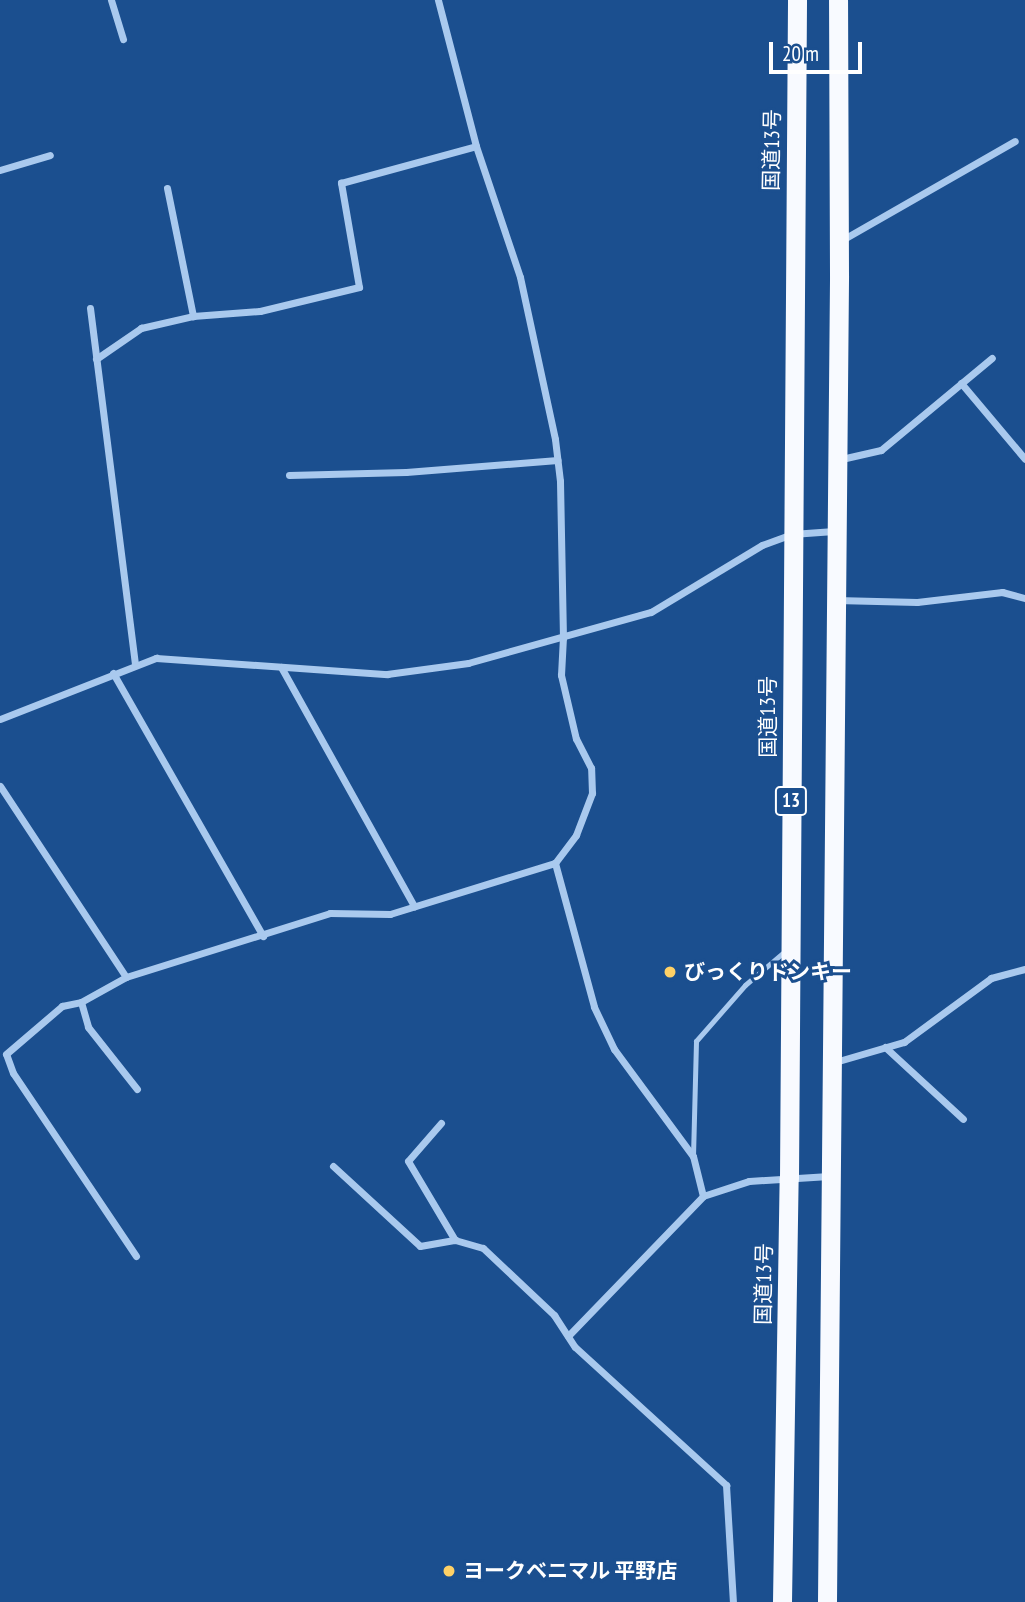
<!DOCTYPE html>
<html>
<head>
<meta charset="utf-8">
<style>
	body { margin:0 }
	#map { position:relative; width:1025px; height:1602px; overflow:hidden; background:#1b4f8f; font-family:"PT Sans Narrow","Noto Sans JP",sans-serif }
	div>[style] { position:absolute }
	.service>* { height:5px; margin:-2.5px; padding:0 2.5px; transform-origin:2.5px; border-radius:2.5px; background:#a9c9ee }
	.minor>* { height:7px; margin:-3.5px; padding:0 3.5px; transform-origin:3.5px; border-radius:3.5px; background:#a9c9ee }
	.trunk>* { height:19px; margin:-9.5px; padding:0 9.5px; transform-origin:9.5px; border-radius:9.5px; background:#f8faff }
	.dots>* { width:19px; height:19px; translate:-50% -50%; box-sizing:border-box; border:4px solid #1b4f8f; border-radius:50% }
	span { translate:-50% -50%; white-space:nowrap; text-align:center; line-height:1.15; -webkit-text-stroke:6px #1b4f8f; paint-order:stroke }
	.shield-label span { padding:2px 5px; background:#1b4f8f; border:2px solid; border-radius:5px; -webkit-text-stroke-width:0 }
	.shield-label { font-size:19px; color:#fff; font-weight:700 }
	.street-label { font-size:21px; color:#fff }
	.poi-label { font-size:21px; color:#fff; font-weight:700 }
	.left { translate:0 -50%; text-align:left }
	.scale { position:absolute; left:769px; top:42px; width:93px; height:32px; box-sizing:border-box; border:4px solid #fff; border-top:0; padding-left:9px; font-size:21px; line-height:24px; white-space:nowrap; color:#fff; -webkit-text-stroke:5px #1b4f8f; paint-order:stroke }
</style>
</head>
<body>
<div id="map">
	<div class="service">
		<div style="left:693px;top:1156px;width:115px;rotate:-88.5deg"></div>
		<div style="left:696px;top:1041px;width:74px;rotate:-48.8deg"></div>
		<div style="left:745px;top:985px;width:52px;rotate:-40.4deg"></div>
	</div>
	<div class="minor">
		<div style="left:111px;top:0;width:41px;rotate:72.9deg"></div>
		<div style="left:0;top:170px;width:52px;rotate:-16.7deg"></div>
		<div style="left:167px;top:188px;width:131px;rotate:78.5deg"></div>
		<div style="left:842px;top:240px;width:199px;rotate:-29.8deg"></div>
		<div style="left:90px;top:308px;width:360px;rotate:82.8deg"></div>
		<div style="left:96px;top:359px;width:55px;rotate:-34.6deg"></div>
		<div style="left:141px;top:328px;width:53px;rotate:-13deg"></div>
		<div style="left:193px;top:316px;width:67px;rotate:-4.3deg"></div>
		<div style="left:260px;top:311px;width:102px;rotate:-13.6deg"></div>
		<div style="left:359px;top:287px;width:106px;rotate:-99.8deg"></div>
		<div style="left:341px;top:183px;width:140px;rotate:-15.3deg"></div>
		<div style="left:961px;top:383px;width:99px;rotate:49.9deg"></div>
		<div style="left:837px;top:460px;width:45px;rotate:-12.8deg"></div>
		<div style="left:881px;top:450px;width:144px;rotate:-39.7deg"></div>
		<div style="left:289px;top:475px;width:117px;rotate:-1.5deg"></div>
		<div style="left:406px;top:472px;width:152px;rotate:-4.5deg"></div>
		<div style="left:836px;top:600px;width:81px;rotate:1.4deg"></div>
		<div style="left:917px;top:602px;width:86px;rotate:-6.7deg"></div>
		<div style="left:1002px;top:592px;width:24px;rotate:15deg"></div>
		<div style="left:281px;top:667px;width:274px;rotate:60.9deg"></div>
		<div style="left:113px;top:673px;width:303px;rotate:60.3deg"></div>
		<div style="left:0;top:719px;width:168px;rotate:-21.4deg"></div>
		<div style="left:156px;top:658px;width:232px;rotate:4deg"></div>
		<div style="left:387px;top:674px;width:82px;rotate:-7.7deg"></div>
		<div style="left:468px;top:663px;width:190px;rotate:-15.6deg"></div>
		<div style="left:651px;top:612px;width:130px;rotate:-31.1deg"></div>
		<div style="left:762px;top:545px;width:32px;rotate:-20deg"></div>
		<div style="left:792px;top:534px;width:42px;rotate:-4.1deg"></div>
		<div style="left:0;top:786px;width:229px;rotate:56.6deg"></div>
		<div style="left:555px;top:863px;width:149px;rotate:74.8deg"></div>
		<div style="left:594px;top:1007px;width:47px;rotate:64.5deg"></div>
		<div style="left:614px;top:1049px;width:133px;rotate:53.6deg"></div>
		<div style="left:693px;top:1156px;width:41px;rotate:76deg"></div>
		<div style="left:81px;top:1002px;width:26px;rotate:74deg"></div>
		<div style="left:88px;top:1027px;width:79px;rotate:51.7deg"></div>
		<div style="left:885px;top:1047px;width:106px;rotate:42.7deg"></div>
		<div style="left:835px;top:1062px;width:72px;rotate:-16.2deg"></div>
		<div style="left:904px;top:1042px;width:108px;rotate:-36.3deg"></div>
		<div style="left:991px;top:978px;width:35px;rotate:-15deg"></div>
		<div style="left:441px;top:1123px;width:50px;rotate:131deg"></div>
		<div style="left:408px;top:1161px;width:92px;rotate:59.3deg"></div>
		<div style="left:455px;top:1240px;width:29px;rotate:16deg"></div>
		<div style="left:483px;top:1248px;width:98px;rotate:43.3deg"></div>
		<div style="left:554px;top:1315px;width:38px;rotate:57deg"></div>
		<div style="left:575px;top:1347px;width:205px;rotate:42.4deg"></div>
		<div style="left:726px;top:1485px;width:117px;rotate:86.6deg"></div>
		<div style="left:333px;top:1166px;width:118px;rotate:42.6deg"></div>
		<div style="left:420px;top:1246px;width:36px;rotate:-10deg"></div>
		<div style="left:136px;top:1256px;width:220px;rotate:-123.9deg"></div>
		<div style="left:13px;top:1073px;width:20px;rotate:-110deg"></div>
		<div style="left:6px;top:1054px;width:74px;rotate:-40.6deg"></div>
		<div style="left:62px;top:1006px;width:19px;rotate:-12deg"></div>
		<div style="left:81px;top:1002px;width:51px;rotate:-29.1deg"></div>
		<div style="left:126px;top:977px;width:214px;rotate:-17.4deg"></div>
		<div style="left:330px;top:913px;width:60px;rotate:1deg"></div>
		<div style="left:390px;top:914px;width:173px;rotate:-17.2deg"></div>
		<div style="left:555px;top:863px;width:35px;rotate:-53deg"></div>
		<div style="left:576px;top:835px;width:45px;rotate:-69.1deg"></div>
		<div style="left:592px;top:793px;width:25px;rotate:-92deg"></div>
		<div style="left:591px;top:768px;width:33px;rotate:-117deg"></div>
		<div style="left:576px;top:739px;width:66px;rotate:-103.2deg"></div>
		<div style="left:561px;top:675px;width:37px;rotate:-87deg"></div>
		<div style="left:563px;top:638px;width:157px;rotate:-91.1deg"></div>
		<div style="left:560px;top:481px;width:42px;rotate:-96.8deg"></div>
		<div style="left:555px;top:439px;width:166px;rotate:-102.2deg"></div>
		<div style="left:520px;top:277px;width:138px;rotate:-108.6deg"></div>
		<div style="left:476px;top:146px;width:151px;rotate:-104.6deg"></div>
		<div style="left:568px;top:1336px;width:194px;rotate:-46deg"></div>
		<div style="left:703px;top:1196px;width:48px;rotate:-18.1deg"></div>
		<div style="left:749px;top:1181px;width:80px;rotate:-3.6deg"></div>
	</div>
	<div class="trunk">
		<div style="left:782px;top:1602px;width:424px;rotate:-89.1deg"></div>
		<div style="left:789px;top:1178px;width:1178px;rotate:-89.61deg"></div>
		<div style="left:827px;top:1602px;width:1327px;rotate:-89.48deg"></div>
		<div style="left:839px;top:275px;width:275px;rotate:-90.2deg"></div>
	</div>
	<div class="dots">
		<div style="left:670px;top:972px;background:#ffd166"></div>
		<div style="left:449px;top:1571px;background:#ffd166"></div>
	</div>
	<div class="shield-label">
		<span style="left:791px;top:801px">13</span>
	</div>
	<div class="street-label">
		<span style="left:772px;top:150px;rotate:-89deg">国道13号</span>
		<span style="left:768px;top:717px;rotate:-90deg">国道13号</span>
		<span style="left:764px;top:1284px;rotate:-89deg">国道13号</span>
	</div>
	<div class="poi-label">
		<span class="left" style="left:684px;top:972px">びっくりドンキー</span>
		<span class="left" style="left:463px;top:1571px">ヨークベニマル 平野店</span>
	</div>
	<div class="scale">20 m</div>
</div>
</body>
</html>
